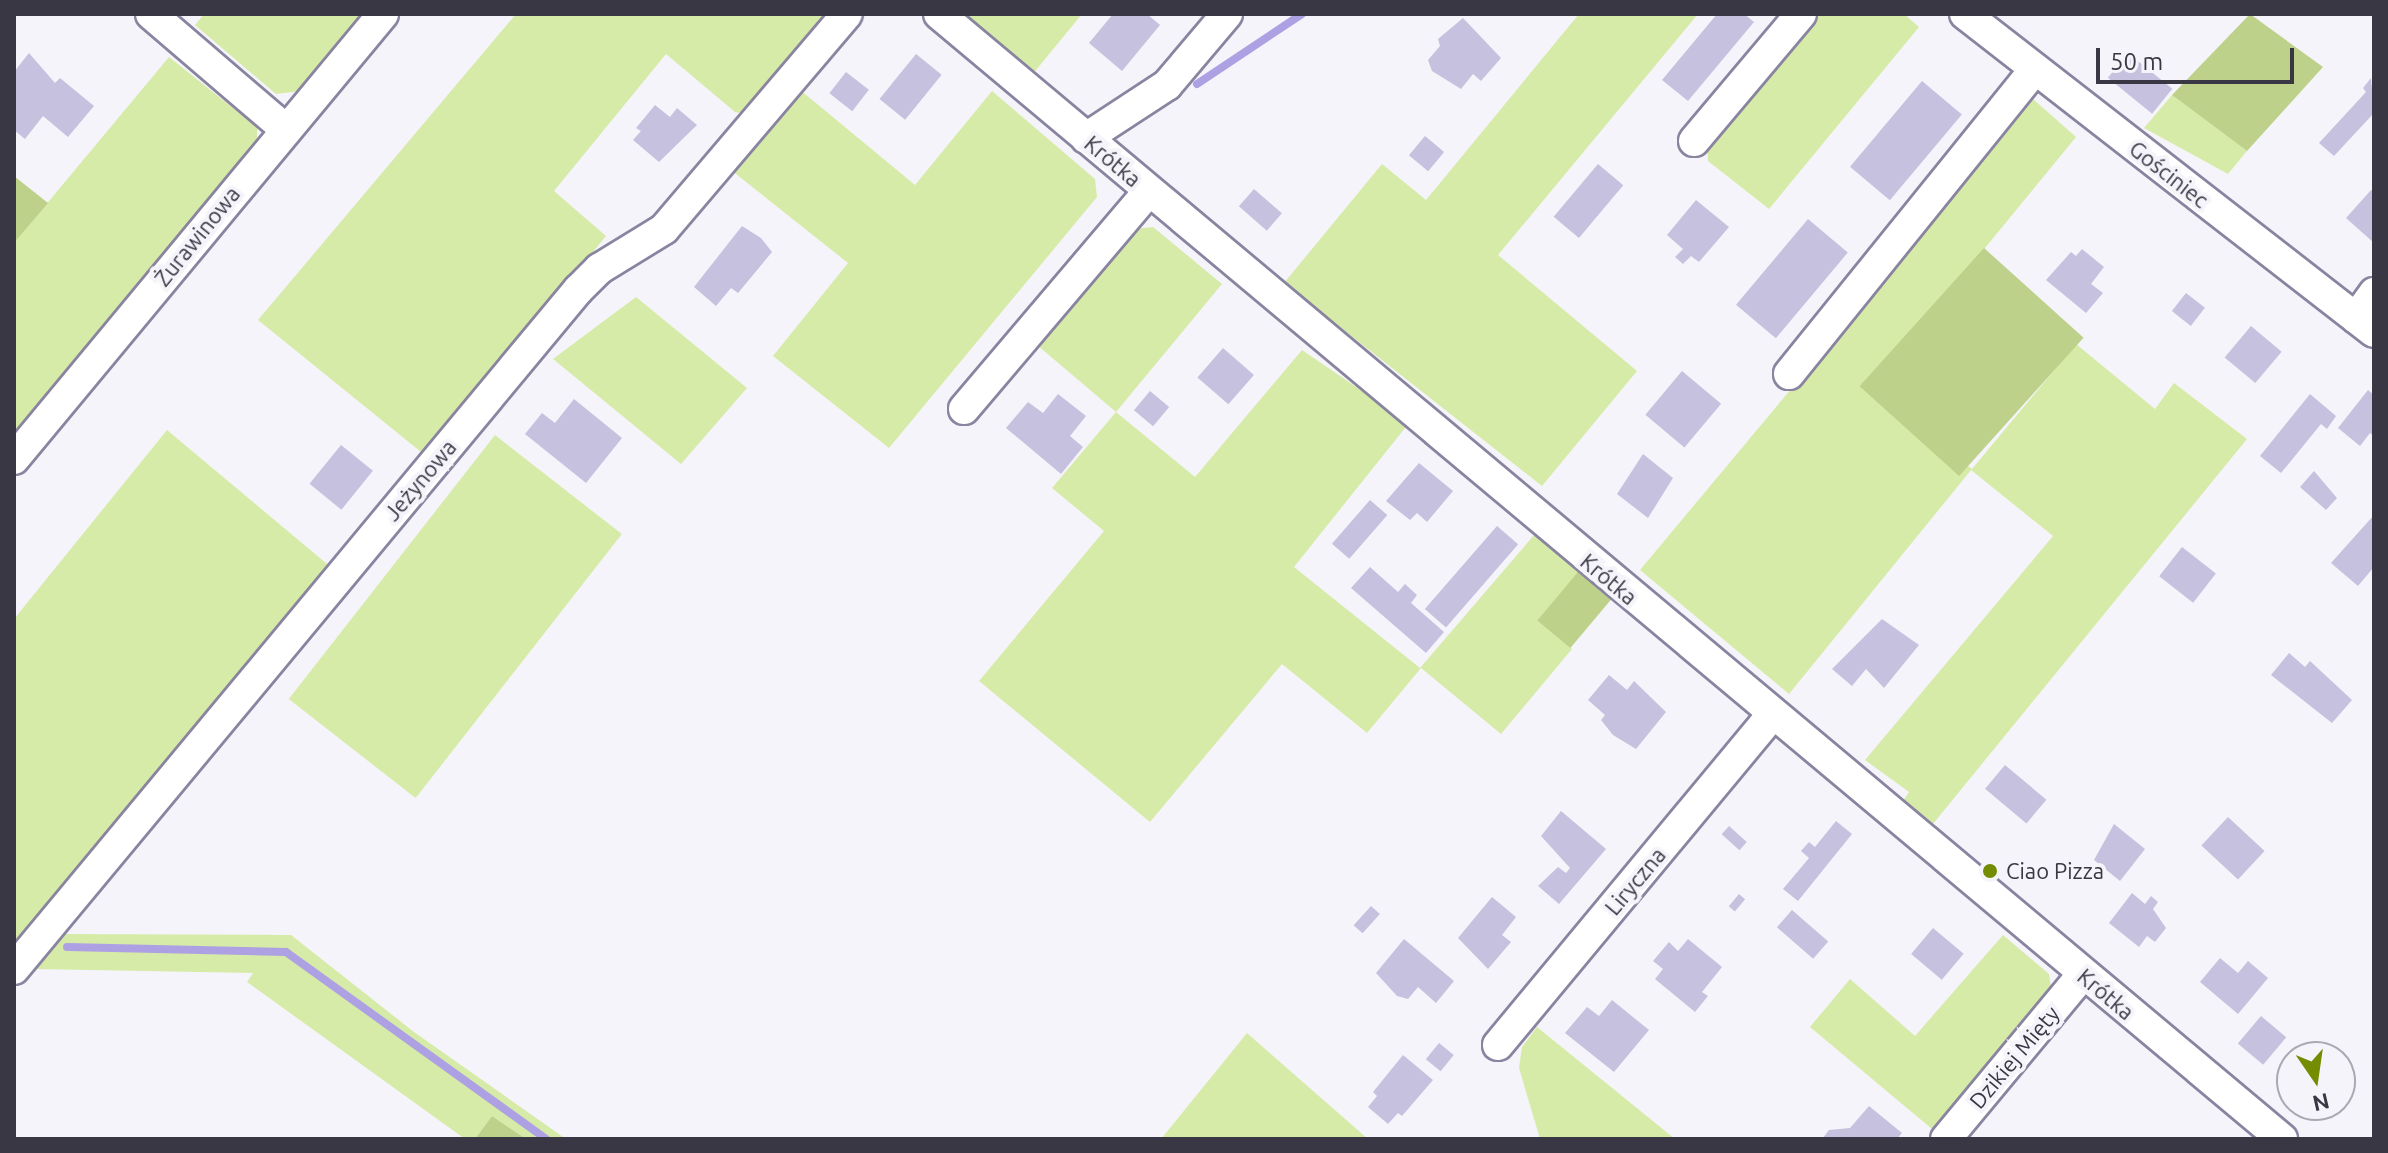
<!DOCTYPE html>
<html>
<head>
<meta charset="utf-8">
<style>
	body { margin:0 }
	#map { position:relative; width:2388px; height:1153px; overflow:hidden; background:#f5f4fa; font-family:Ubuntu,sans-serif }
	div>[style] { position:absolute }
	.green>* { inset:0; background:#d7eba8; transform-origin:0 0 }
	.forest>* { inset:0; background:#bdd18b; transform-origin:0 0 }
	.stream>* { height:8px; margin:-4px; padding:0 4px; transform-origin:4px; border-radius:4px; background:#aea1e3 }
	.building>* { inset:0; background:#c6c1de; transform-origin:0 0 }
	.roads { filter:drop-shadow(2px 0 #8984a0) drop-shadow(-2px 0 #8984a0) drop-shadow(0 2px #8984a0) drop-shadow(0 -2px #8984a0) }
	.minor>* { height:30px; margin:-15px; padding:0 15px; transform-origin:15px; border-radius:15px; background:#fff }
	.dots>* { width:22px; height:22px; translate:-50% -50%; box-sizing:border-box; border:4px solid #f5f4fa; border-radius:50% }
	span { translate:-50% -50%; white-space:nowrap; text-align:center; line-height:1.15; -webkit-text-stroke:8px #f5f4fa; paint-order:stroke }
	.street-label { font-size:22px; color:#393743 }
	.poi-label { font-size:22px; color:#393743 }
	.left { translate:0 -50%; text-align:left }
	.frame { position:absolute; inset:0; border:16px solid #393743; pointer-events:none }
	.north { position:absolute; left:2276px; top:1041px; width:80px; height:80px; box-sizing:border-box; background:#f5f4fa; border:2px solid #aaa8b1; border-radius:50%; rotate:167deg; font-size:22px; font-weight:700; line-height:32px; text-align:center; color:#393743 }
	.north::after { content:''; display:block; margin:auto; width:28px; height:36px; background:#738c00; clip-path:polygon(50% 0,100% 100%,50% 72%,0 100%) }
	.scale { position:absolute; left:2096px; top:48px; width:198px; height:36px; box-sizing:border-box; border:4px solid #393743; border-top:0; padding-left:10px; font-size:24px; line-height:28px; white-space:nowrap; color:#393743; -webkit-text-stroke:6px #f5f4fa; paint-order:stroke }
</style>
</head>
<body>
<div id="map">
	<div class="green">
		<div style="clip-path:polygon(204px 14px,365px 14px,301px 91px,276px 94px,195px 25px)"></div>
		<div style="clip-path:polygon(516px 14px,825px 14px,748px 114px,735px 112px,666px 54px,554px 191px,606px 236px,426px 456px,258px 320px)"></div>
		<div style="clip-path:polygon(966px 14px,1082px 14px,1032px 75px)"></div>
		<div style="clip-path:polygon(1579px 14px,1698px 14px,1498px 255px,1637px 371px,1542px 486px,1284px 283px,1382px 164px,1426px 200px)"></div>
		<div style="clip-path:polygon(1812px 14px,1904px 14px,1919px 27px,1769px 209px,1708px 161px,1707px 142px)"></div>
		<div style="clip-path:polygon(169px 57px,257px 127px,257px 146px,14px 440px,14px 243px)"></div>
		<div style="clip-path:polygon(799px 89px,915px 185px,992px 91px,1095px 179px,1097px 197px,889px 448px,773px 356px,848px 263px,731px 170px)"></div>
		<div style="clip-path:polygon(2172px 95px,2247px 151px,2228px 174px,2144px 128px)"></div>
		<div style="clip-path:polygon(2033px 99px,2076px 137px,1867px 392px,1972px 469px,2076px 344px,2155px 409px,2174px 383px,2247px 439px,1928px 830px,1901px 804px,1909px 792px,1865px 760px,2053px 536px,1971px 470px,1789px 694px,1640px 570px)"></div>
		<div style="clip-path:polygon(1153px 227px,1222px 284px,1116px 412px,1195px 477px,1302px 350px,1409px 423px,1294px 567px,1420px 668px,1535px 534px,1583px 566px,1540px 622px,1572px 649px,1501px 734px,1421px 668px,1367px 733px,1282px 664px,1150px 822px,979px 681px,1104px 531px,1052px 488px,1116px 412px,1037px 345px,1133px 229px)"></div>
		<div style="clip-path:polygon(636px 297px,747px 388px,681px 464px,553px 359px)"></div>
		<div style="clip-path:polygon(167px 430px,333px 569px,14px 960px,14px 619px)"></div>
		<div style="left:495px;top:435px;width:161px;height:335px;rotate:38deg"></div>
		<div style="clip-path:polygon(60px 934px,291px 935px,414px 1032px,566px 1139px,526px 1139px,492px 1116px,475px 1139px,465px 1139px,247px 982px,253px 973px,35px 969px)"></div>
		<div style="clip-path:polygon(2003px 935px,2049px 974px,2052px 995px,1938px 1134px,1810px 1027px,1850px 979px,1915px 1036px)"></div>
		<div style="clip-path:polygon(1537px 1027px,1675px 1139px,1540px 1139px,1519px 1068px,1522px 1047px)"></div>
		<div style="clip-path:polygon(1247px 1033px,1368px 1139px,1161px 1139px)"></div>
	</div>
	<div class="forest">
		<div style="clip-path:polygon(2250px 14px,2323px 67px,2247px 151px,2172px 95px)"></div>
		<div style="clip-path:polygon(14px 176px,48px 203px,14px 243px)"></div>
		<div style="left:1984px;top:248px;width:134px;height:186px;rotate:42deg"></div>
		<div style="left:1583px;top:566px;width:43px;height:71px;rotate:40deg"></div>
		<div style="clip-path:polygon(492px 1116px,526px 1139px,475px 1139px)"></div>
	</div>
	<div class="stream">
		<div style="left:1197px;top:84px;width:126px;rotate:-33.7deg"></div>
		<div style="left:67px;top:947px;width:219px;rotate:1.3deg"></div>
		<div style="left:286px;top:952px;width:320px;rotate:35.7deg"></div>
	</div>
	<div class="building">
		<div style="clip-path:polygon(1113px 14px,1147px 14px,1160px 25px,1122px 71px,1089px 43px)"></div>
		<div style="clip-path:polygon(1717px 14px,1744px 14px,1754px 22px,1688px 101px,1662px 80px)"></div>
		<div style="clip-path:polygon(1463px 18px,1501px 58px,1481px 81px,1473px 74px,1461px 89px,1432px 71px,1428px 60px,1440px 46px,1438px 39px)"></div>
		<div style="clip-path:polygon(29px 53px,55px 83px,60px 78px,94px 106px,68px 137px,43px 116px,25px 139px,14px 130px,14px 72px)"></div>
		<div style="left:2128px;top:53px;width:57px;height:32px;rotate:39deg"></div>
		<div style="left:916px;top:54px;width:33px;height:58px;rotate:39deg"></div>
		<div style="left:846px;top:72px;width:29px;height:27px;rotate:38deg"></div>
		<div style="clip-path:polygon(2371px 78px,2374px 113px,2334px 156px,2319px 143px,2366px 92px,2363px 88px)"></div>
		<div style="left:1922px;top:81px;width:52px;height:112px;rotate:40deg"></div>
		<div style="clip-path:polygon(655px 105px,670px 117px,677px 108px,697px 125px,659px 162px,633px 140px,641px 131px,636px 128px)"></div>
		<div style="left:1425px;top:136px;width:25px;height:25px;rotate:40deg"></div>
		<div style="left:1598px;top:164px;width:33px;height:69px;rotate:40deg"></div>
		<div style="left:1254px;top:189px;width:37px;height:23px;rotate:41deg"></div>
		<div style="clip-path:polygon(2371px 190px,2374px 193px,2374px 243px,2346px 218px)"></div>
		<div style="clip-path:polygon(1696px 200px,1729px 227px,1699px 262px,1691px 256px,1683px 264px,1675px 257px,1683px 249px,1667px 235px)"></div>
		<div style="left:1808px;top:219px;width:52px;height:112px;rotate:40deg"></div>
		<div style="clip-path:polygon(742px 226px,761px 238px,772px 252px,738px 293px,731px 288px,716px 306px,694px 287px)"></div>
		<div style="clip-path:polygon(2082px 249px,2104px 267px,2091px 284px,2103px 293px,2086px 313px,2046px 280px,2071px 252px,2076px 256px)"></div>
		<div style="left:2186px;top:293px;width:24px;height:23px;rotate:38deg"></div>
		<div style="left:2251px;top:326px;width:40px;height:41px;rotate:40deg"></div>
		<div style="left:1223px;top:348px;width:41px;height:39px;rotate:41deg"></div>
		<div style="left:1682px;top:371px;width:51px;height:57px;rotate:40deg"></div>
		<div style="clip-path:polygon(2368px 390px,2374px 395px,2374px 436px,2370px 433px,2360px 446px,2338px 428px)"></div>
		<div style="left:1150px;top:391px;width:25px;height:25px;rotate:40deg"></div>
		<div style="clip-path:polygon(1058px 394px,1086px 416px,1070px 436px,1083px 447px,1061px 474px,1006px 428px,1028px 402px,1043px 413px)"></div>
		<div style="clip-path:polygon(2310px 394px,2336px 416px,2327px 429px,2321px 424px,2281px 473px,2260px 456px)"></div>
		<div style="clip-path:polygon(574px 399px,622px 438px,586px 483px,525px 434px,542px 413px,555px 423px)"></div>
		<div style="left:341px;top:445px;width:41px;height:50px;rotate:39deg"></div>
		<div style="clip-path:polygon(1643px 454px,1673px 478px,1648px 518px,1617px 494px)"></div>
		<div style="clip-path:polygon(1419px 463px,1453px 491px,1427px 522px,1417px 513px,1410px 520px,1386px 501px)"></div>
		<div style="clip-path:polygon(2314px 471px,2337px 498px,2326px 510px,2300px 487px)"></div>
		<div style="left:1370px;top:500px;width:23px;height:58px;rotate:41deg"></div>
		<div style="clip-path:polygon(2374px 515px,2374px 567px,2358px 586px,2331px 563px)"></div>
		<div style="left:1497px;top:526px;width:28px;height:110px;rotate:41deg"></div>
		<div style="left:2182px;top:547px;width:43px;height:37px;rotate:38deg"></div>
		<div style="clip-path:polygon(1370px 567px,1398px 592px,1405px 584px,1417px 595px,1411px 603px,1444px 632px,1426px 653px,1351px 588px)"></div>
		<div style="clip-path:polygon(1882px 619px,1919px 645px,1884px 688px,1866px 669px,1852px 686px,1832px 669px)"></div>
		<div style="clip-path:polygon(2289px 653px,2305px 667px,2310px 661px,2352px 700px,2332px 723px,2271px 675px)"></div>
		<div style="clip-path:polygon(1609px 675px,1627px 690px,1634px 681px,1666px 712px,1636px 749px,1613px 735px,1601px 720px,1605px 715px,1588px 700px)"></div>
		<div style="left:2005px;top:765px;width:54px;height:31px;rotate:40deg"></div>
		<div style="clip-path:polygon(1561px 811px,1606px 849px,1559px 904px,1538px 886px,1558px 867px,1566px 873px,1570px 868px,1541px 836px)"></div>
		<div style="left:2228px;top:817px;width:50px;height:39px;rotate:43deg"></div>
		<div style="clip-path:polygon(1836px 821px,1852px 834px,1798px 901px,1783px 889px,1809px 858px,1801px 851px,1809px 842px,1815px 847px)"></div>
		<div style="clip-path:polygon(2114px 824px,2145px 849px,2120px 881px,2094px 860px)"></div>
		<div style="left:1729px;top:826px;width:24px;height:11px;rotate:42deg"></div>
		<div style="clip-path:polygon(2132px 893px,2145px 904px,2151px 896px,2158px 902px,2153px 909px,2166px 928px,2155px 942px,2147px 936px,2139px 947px,2109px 923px)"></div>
		<div style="left:1739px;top:894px;width:8px;height:16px;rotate:40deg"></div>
		<div style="clip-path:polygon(1492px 897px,1516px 917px,1502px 935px,1511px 942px,1488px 969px,1458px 938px)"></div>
		<div style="left:1371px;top:906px;width:12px;height:26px;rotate:42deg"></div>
		<div style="left:1792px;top:910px;width:48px;height:23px;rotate:41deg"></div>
		<div style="left:1933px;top:928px;width:40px;height:34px;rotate:40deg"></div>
		<div style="clip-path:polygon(1404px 939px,1454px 981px,1436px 1003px,1418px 987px,1408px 999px,1397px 996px,1376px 973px)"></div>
		<div style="clip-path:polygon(1688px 939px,1722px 967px,1702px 992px,1708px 996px,1695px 1012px,1655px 979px,1663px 969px,1653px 961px,1669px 942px,1678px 951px)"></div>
		<div style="clip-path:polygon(2220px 958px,2238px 973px,2248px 961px,2268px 978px,2238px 1014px,2200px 982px)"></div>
		<div style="clip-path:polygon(1612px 1000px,1649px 1030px,1614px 1072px,1565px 1033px,1587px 1007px,1599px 1016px)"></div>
		<div style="left:2261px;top:1016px;width:33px;height:36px;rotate:40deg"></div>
		<div style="left:1439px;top:1043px;width:19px;height:21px;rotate:39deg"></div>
		<div style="clip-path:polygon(1403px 1055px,1433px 1080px,1402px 1116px,1398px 1113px,1388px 1124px,1368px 1107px,1377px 1096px,1373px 1092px)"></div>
		<div style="clip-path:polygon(1869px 1106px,1902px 1133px,1897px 1139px,1822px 1139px,1829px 1130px,1850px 1128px)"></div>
	</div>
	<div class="roads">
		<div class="minor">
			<div style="left:151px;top:14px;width:177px;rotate:40.6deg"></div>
			<div style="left:939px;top:14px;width:1752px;rotate:39.95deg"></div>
			<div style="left:1965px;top:14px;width:518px;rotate:37.87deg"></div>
			<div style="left:1086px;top:138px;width:97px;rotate:-33.2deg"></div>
			<div style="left:1167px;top:85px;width:93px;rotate:-49.8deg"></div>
			<div style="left:1694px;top:141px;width:166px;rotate:-49.9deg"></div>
			<div style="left:2356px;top:318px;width:31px;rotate:-54deg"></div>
			<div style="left:1789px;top:374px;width:392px;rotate:-51.1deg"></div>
			<div style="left:964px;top:409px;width:286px;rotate:-49.7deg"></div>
			<div style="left:14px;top:459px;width:578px;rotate:-50.33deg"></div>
			<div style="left:14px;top:969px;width:883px;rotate:-50.29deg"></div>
			<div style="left:578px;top:290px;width:30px;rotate:-45deg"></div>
			<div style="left:599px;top:269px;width:76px;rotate:-31.6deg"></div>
			<div style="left:664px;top:229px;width:282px;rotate:-49.6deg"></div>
			<div style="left:1498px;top:1045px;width:428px;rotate:-50.3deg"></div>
			<div style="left:1946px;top:1139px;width:214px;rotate:-50.3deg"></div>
		</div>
	</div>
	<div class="dots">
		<div style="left:1990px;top:871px;background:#738c00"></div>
	</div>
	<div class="street-label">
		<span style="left:1113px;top:161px;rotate:40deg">Krótka</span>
		<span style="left:2169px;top:174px;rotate:38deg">Gościniec</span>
		<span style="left:197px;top:236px;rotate:-51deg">Żurawinowa</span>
		<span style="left:420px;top:480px;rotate:-50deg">Jeżynowa</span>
		<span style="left:1609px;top:579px;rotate:40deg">Krótka</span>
		<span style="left:1635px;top:881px;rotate:-50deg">Liryczna</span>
		<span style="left:2106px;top:994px;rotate:40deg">Krótka</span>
		<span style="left:2014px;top:1057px;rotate:-50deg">Dzikiej Mięty</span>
	</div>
	<div class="poi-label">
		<span class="left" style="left:2006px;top:871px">Ciao Pizza</span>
	</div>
	<div class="frame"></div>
	<div class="north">N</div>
	<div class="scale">50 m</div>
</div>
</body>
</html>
